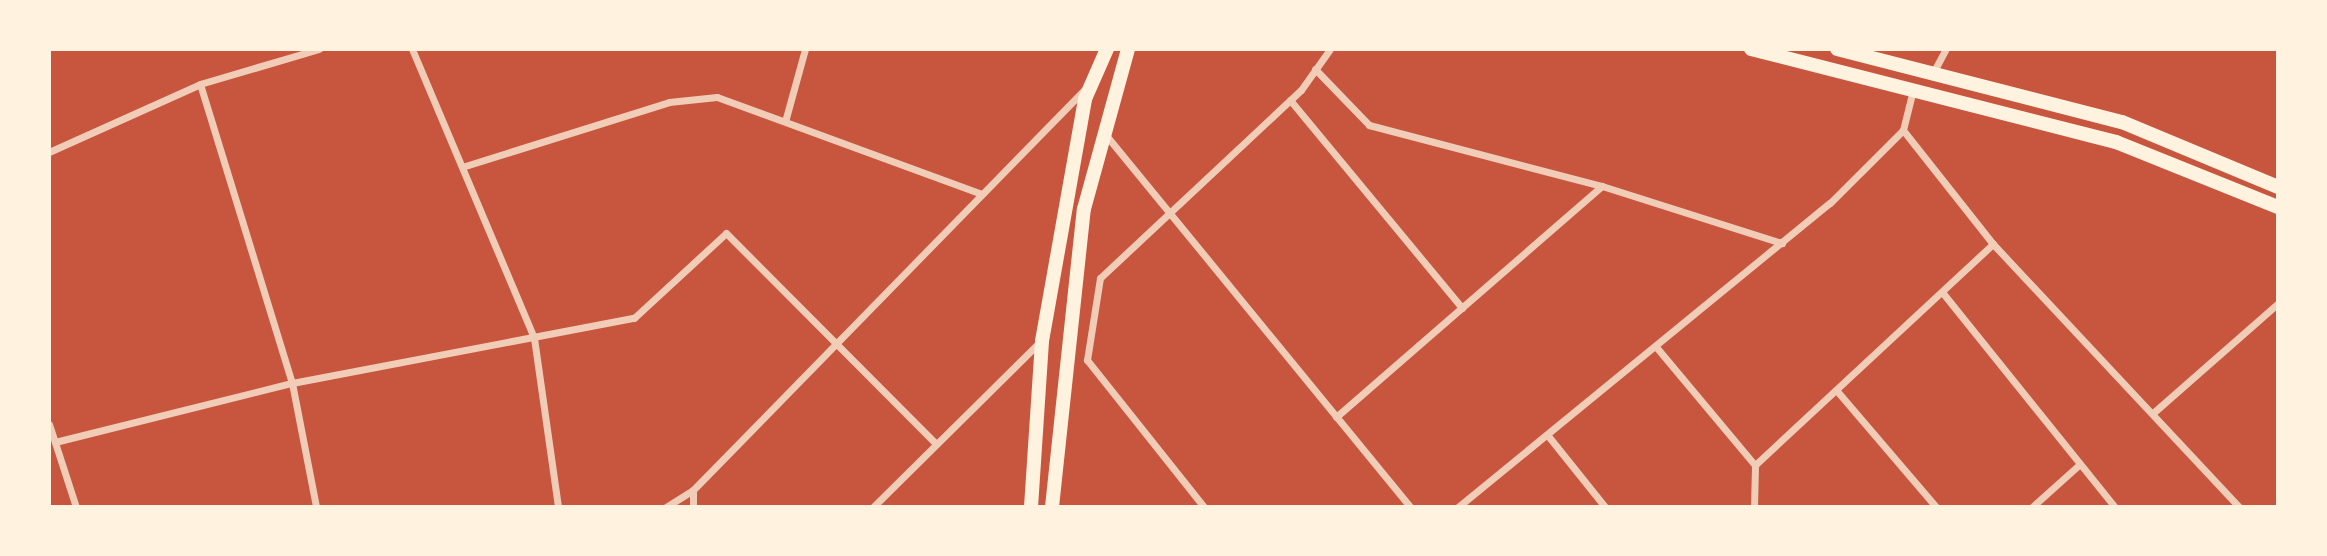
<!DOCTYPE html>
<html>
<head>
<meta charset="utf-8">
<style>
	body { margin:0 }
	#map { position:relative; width:2327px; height:556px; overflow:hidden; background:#c8553d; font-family:Montserrat,sans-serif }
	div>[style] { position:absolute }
	.minor>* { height:7px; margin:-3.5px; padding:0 3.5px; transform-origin:3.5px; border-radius:3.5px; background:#f1ccb7 }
	.secondary>* { height:14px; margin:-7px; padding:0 7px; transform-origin:7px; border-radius:7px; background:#fff3e0 }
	span { translate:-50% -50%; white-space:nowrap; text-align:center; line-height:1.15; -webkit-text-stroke:7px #fff3e0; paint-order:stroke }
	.frame { position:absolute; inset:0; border:51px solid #fff3e0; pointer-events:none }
</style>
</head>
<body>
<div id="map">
	<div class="minor">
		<div style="left:412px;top:49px;width:314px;rotate:67.1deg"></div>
		<div style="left:534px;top:338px;width:171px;rotate:81.9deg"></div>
		<div style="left:1315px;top:69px;width:78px;rotate:46deg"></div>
		<div style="left:1369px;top:125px;width:241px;rotate:14.7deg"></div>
		<div style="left:1602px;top:186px;width:189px;rotate:17.6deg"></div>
		<div style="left:1933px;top:73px;width:27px;rotate:-62deg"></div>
		<div style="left:200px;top:84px;width:313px;rotate:72.9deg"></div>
		<div style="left:292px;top:383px;width:126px;rotate:79deg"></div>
		<div style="left:1290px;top:100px;width:270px;rotate:50.4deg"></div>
		<div style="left:786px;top:118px;width:72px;rotate:-74.6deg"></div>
		<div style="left:1105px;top:134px;width:482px;rotate:50.7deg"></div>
		<div style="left:49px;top:152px;width:166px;rotate:-24.2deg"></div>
		<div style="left:200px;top:84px;width:124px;rotate:-16.4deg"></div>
		<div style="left:462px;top:167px;width:217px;rotate:-17.4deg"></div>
		<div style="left:669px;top:102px;width:48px;rotate:-5.9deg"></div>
		<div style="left:717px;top:97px;width:282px;rotate:20.1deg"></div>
		<div style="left:1993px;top:244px;width:360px;rotate:46.9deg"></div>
		<div style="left:1942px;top:292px;width:276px;rotate:51.2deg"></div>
		<div style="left:1657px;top:348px;width:153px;rotate:50.1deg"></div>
		<div style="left:1755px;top:465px;width:325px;rotate:-42.9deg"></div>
		<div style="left:1993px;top:244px;width:145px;rotate:-128.3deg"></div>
		<div style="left:1837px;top:391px;width:153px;rotate:49.5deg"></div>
		<div style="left:2153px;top:413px;width:167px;rotate:-41.3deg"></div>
		<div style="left:1336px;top:417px;width:352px;rotate:-41deg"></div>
		<div style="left:49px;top:424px;width:87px;rotate:72deg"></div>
		<div style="left:1549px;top:437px;width:90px;rotate:51.3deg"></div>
		<div style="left:55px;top:442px;width:244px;rotate:-14deg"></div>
		<div style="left:292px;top:383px;width:348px;rotate:-10.8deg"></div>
		<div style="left:634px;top:318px;width:125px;rotate:-42.7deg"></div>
		<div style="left:726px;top:233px;width:296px;rotate:45.1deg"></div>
		<div style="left:666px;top:507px;width:32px;rotate:-32deg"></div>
		<div style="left:693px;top:507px;width:17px;rotate:-90deg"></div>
		<div style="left:693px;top:490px;width:559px;rotate:-45.65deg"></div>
		<div style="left:873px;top:507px;width:236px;rotate:-44.7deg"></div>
		<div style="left:1204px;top:507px;width:188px;rotate:-128.5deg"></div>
		<div style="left:1087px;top:360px;width:83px;rotate:-81deg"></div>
		<div style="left:1100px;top:278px;width:275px;rotate:-43.1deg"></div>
		<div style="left:1301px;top:90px;width:50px;rotate:-54.7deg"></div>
		<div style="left:1458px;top:507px;width:480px;rotate:-39.3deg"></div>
		<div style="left:1830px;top:203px;width:103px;rotate:-45deg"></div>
		<div style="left:1903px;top:130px;width:37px;rotate:-76deg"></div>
		<div style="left:1754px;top:507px;width:42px;rotate:-88.6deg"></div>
		<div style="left:2032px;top:507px;width:64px;rotate:-41.9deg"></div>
	</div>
	<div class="secondary">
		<div style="left:1751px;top:49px;width:377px;rotate:14.3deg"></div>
		<div style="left:2116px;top:142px;width:175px;rotate:21.9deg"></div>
		<div style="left:1837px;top:49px;width:294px;rotate:14.4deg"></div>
		<div style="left:2122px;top:122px;width:169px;rotate:22.6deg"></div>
		<div style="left:1031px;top:507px;width:166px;rotate:-86.2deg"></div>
		<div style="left:1042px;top:341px;width:246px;rotate:-79.9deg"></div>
		<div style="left:1085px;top:99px;width:55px;rotate:-66.3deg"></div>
		<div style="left:1052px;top:507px;width:300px;rotate:-83.9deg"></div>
		<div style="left:1084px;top:209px;width:166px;rotate:-74.6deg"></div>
	</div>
	<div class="frame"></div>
</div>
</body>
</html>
